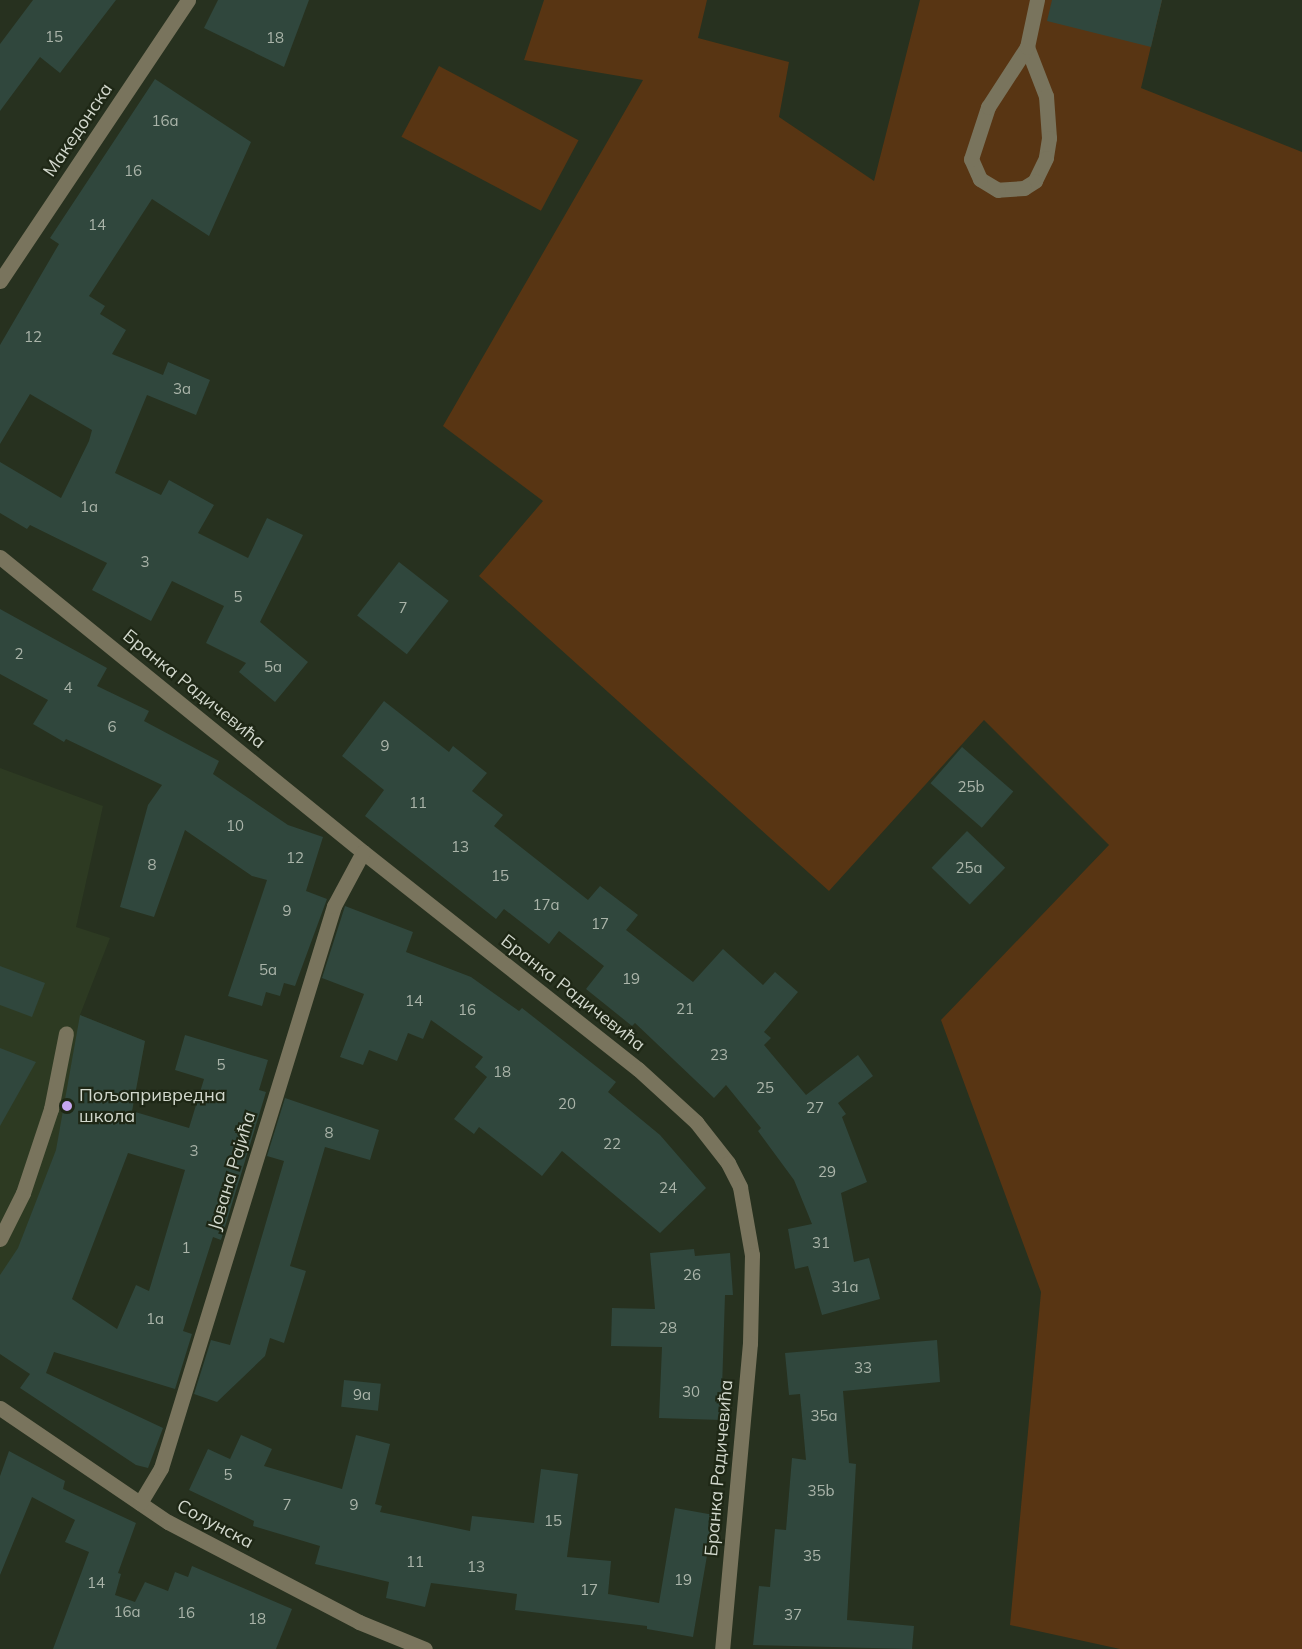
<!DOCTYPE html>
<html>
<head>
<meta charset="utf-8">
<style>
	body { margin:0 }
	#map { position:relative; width:1302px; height:1649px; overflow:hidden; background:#27311f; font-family:Mulish,sans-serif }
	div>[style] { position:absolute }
	.built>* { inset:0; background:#2d3a22 }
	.green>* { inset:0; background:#583513; transform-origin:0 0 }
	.building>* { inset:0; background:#30473d; transform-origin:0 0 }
	.minor>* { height:15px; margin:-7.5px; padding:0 7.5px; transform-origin:7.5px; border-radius:7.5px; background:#79745d }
	.dots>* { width:16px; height:16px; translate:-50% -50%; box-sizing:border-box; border:3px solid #1e2715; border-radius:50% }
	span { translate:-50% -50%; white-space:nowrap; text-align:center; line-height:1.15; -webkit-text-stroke:4.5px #1e2715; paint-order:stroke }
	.number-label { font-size:15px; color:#aab4a9 }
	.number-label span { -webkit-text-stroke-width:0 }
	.street-label { font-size:18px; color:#d2d8cd }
	.poi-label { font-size:18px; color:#d2d8cd }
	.left { translate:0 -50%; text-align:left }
</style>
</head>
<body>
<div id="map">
	<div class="built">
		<div style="clip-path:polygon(0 768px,103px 806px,76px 927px,110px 938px,80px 1015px,145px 1041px,121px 1171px,22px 1368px,0 1354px)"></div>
	</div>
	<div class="green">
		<div style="clip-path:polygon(544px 0,707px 0,698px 38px,789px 62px,779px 117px,874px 181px,920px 0,1162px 0,1141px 88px,1302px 152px,1302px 1649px,1120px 1649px,1010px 1625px,1041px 1292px,941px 1020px,1109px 845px,984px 720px,829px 891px,479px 576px,543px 501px,443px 426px,643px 80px,524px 60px)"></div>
		<div style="left:439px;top:66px;width:158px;height:80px;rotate:28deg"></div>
	</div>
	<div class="building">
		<div style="clip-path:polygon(33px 0,116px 0,60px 73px,40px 57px,0 111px,0 44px)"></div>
		<div style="clip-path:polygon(218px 0,309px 0,284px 67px,204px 28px)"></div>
		<div style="clip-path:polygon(1052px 0,1162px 0,1151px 47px,1047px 21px)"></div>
		<div style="clip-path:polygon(155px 79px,251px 142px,209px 236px,152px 199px,89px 296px,105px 306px,100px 314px,126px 330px,112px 354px,163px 375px,168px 362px,210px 380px,196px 415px,147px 395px,115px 473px,161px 495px,169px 480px,214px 505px,198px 533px,248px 558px,267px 518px,303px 535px,260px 622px,308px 662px,275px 702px,239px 672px,246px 663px,206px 643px,224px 606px,172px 581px,151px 621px,92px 590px,107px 563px,30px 525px,27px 529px,0 513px,0 462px,61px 498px,89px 441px,92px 430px,30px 394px,0 444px,0 345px,59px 244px,50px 238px)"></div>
		<div style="left:399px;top:562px;width:63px;height:68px;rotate:38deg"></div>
		<div style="clip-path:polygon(0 609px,107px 668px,97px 686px,149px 711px,144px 721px,219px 761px,213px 774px,288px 825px,323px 837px,306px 891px,327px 899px,295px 986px,284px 983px,280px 996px,266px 992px,262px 1006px,228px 996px,267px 880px,252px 876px,185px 830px,154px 917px,120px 907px,148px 805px,162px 785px,66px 739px,64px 742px,33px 724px,48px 700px,0 674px)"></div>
		<div style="clip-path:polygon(384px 701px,449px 752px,453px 746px,487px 773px,472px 791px,503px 815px,494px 826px,588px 900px,600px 886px,638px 915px,626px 930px,693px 982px,723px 949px,763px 985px,775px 972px,798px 992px,764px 1032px,771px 1038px,764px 1045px,806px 1095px,858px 1055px,873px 1076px,838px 1103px,846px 1114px,842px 1117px,867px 1182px,841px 1193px,854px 1262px,869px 1258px,880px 1299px,822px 1315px,808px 1266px,795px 1269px,788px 1229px,812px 1224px,794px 1180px,758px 1131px,761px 1128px,726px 1085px,714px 1098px,635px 1023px,632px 1026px,586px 989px,604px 966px,559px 931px,549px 944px,504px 909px,496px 919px,365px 816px,384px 790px,342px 756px)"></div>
		<div style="left:962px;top:747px;width:68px;height:48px;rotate:41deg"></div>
		<div style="left:967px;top:831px;width:53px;height:51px;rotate:44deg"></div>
		<div style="clip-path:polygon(345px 906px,413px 932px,406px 952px,471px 977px,519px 1011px,522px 1008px,616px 1082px,608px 1092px,660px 1135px,706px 1188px,660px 1233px,562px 1151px,542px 1176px,479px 1127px,474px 1134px,454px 1119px,487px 1077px,475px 1067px,483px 1057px,431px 1020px,423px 1039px,408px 1033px,397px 1061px,369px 1050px,363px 1065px,340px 1057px,364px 994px,322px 978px)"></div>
		<div style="clip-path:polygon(0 966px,45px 983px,32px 1017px,0 1005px)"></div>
		<div style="clip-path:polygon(evenodd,80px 1015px,145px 1041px,132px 1111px,189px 1128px,204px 1079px,175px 1070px,185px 1035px,268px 1060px,259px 1090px,266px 1092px,221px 1240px,213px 1237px,183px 1331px,192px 1334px,175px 1389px,54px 1352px,46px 1373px,163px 1428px,148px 1468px,136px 1465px,20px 1388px,30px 1374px,0 1354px,0 1275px,18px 1248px,56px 1150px,80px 1015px,128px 1153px,185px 1170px,149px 1291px,136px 1285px,117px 1329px,72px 1299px,128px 1153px)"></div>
		<div style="clip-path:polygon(0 1048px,36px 1062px,0 1126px)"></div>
		<div style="clip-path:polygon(285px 1098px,379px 1130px,370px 1160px,325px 1147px,290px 1266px,306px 1271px,284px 1343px,270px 1338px,265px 1356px,217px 1402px,194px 1394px,211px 1340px,230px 1345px,284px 1161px,267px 1156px)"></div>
		<div style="clip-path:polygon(694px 1249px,695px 1256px,730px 1253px,733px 1295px,725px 1295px,721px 1420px,659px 1418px,662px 1347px,611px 1346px,612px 1308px,655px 1309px,650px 1253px)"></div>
		<div style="clip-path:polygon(937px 1340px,940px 1382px,843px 1391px,849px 1463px,856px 1464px,847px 1620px,914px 1626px,912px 1649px,753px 1645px,759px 1586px,770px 1587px,775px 1529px,786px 1530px,792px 1458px,806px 1460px,800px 1394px,789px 1395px,785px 1353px)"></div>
		<div style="left:344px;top:1380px;width:37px;height:27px;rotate:6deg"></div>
		<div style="clip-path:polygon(241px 1435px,272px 1449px,264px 1466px,342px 1489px,356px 1435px,390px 1444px,375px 1504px,382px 1506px,380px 1512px,470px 1531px,472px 1516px,534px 1523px,541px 1469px,578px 1474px,567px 1557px,611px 1561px,608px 1594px,659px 1603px,675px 1508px,714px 1515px,693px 1637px,647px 1629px,647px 1626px,515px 1610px,517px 1594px,431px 1583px,425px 1607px,386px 1598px,389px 1582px,315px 1564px,320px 1546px,253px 1526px,254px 1521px,189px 1490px,208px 1449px,230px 1459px)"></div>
		<div style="clip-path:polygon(9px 1451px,65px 1481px,63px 1489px,136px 1523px,118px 1573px,121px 1574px,115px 1595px,135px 1602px,145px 1582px,168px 1591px,175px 1572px,188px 1577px,192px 1566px,292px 1609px,276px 1649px,53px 1649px,89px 1552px,65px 1542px,75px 1520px,32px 1497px,0 1575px,0 1476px)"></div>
	</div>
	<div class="minor">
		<div style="left:1027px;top:47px;width:53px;rotate:68.8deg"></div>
		<div style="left:1046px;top:96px;width:42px;rotate:85.9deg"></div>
		<div style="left:1049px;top:138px;width:20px;rotate:99deg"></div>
		<div style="left:1046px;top:158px;width:25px;rotate:116deg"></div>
		<div style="left:1035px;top:181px;width:13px;rotate:148deg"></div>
		<div style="left:1024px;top:188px;width:26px;rotate:176deg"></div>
		<div style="left:998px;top:190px;width:21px;rotate:-149deg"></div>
		<div style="left:980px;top:179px;width:22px;rotate:-114deg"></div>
		<div style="left:971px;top:159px;width:55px;rotate:-71.9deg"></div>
		<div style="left:988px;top:107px;width:72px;rotate:-57deg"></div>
		<div style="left:1027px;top:47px;width:48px;rotate:-78deg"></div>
		<div style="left:0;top:281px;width:338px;rotate:-56.2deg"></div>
		<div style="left:0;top:557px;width:468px;rotate:39.1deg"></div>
		<div style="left:363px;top:852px;width:350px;rotate:38.3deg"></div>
		<div style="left:638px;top:1069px;width:79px;rotate:42.4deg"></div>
		<div style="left:696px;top:1122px;width:52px;rotate:52deg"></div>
		<div style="left:728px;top:1163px;width:27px;rotate:63deg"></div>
		<div style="left:740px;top:1187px;width:69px;rotate:80deg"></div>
		<div style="left:752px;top:1255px;width:88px;rotate:91.3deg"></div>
		<div style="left:750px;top:1343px;width:307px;rotate:95.2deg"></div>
		<div style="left:0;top:1239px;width:51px;rotate:-63.4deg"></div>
		<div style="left:23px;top:1193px;width:89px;rotate:-71.6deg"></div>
		<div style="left:51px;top:1109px;width:77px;rotate:-78.8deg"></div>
		<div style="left:0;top:1408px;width:203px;rotate:34.2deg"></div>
		<div style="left:168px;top:1522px;width:216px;rotate:27.6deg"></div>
		<div style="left:359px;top:1622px;width:71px;rotate:22.2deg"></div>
		<div style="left:140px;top:1503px;width:41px;rotate:-59deg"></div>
		<div style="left:161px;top:1468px;width:588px;rotate:-72.89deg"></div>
		<div style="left:334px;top:906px;width:61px;rotate:-61.8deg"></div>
	</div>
	<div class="dots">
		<div style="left:67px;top:1106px;background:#c6a6f0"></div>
	</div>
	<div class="number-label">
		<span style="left:54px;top:37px">15</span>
		<span style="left:275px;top:38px">18</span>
		<span style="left:165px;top:121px">16a</span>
		<span style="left:133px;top:171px">16</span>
		<span style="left:97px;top:225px">14</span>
		<span style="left:33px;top:337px">12</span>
		<span style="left:182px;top:389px">3a</span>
		<span style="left:89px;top:507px">1a</span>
		<span style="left:145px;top:562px">3</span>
		<span style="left:238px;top:597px">5</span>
		<span style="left:403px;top:608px">7</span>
		<span style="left:19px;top:654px">2</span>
		<span style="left:273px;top:667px">5a</span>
		<span style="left:68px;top:688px">4</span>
		<span style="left:112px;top:727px">6</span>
		<span style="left:385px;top:746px">9</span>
		<span style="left:971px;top:787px">25b</span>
		<span style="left:418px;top:803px">11</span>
		<span style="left:235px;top:826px">10</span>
		<span style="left:460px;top:847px">13</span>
		<span style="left:295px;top:858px">12</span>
		<span style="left:152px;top:865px">8</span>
		<span style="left:969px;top:868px">25a</span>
		<span style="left:500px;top:876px">15</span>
		<span style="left:546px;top:905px">17a</span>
		<span style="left:287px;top:911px">9</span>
		<span style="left:600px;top:924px">17</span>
		<span style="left:268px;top:970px">5a</span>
		<span style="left:631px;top:979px">19</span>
		<span style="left:414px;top:1001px">14</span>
		<span style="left:685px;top:1009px">21</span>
		<span style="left:467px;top:1010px">16</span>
		<span style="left:719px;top:1055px">23</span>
		<span style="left:221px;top:1065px">5</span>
		<span style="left:502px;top:1072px">18</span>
		<span style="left:765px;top:1088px">25</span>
		<span style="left:567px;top:1104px">20</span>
		<span style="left:815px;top:1108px">27</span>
		<span style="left:329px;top:1133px">8</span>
		<span style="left:612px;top:1144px">22</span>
		<span style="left:194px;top:1151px">3</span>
		<span style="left:827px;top:1172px">29</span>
		<span style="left:668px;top:1188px">24</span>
		<span style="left:821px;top:1243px">31</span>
		<span style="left:186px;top:1248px">1</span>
		<span style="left:692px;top:1275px">26</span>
		<span style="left:845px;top:1287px">31a</span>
		<span style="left:155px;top:1319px">1a</span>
		<span style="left:668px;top:1328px">28</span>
		<span style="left:863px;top:1368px">33</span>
		<span style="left:691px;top:1392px">30</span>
		<span style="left:362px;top:1395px">9a</span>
		<span style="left:824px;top:1416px">35a</span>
		<span style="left:228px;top:1475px">5</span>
		<span style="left:821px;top:1491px">35b</span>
		<span style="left:287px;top:1505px">7</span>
		<span style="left:354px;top:1505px">9</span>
		<span style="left:553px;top:1521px">15</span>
		<span style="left:812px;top:1556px">35</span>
		<span style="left:415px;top:1562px">11</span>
		<span style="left:476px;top:1567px">13</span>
		<span style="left:683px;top:1580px">19</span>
		<span style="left:96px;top:1583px">14</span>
		<span style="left:589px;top:1590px">17</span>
		<span style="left:127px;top:1612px">16a</span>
		<span style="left:186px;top:1613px">16</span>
		<span style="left:793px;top:1615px">37</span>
		<span style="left:257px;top:1619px">18</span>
	</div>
	<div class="street-label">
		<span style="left:78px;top:130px;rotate:-56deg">Македонска</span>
		<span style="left:194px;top:689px;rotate:39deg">Бранка Радичевића</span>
		<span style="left:573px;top:993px;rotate:38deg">Бранка Радичевића</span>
		<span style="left:232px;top:1171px;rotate:-73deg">Јована Рајића</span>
		<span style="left:719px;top:1468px;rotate:-85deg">Бранка Радичевића</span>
		<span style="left:215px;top:1524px;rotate:28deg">Солунска</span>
	</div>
	<div class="poi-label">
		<span class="left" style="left:79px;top:1106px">Пољопривредна<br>школа</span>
	</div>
</div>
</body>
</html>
